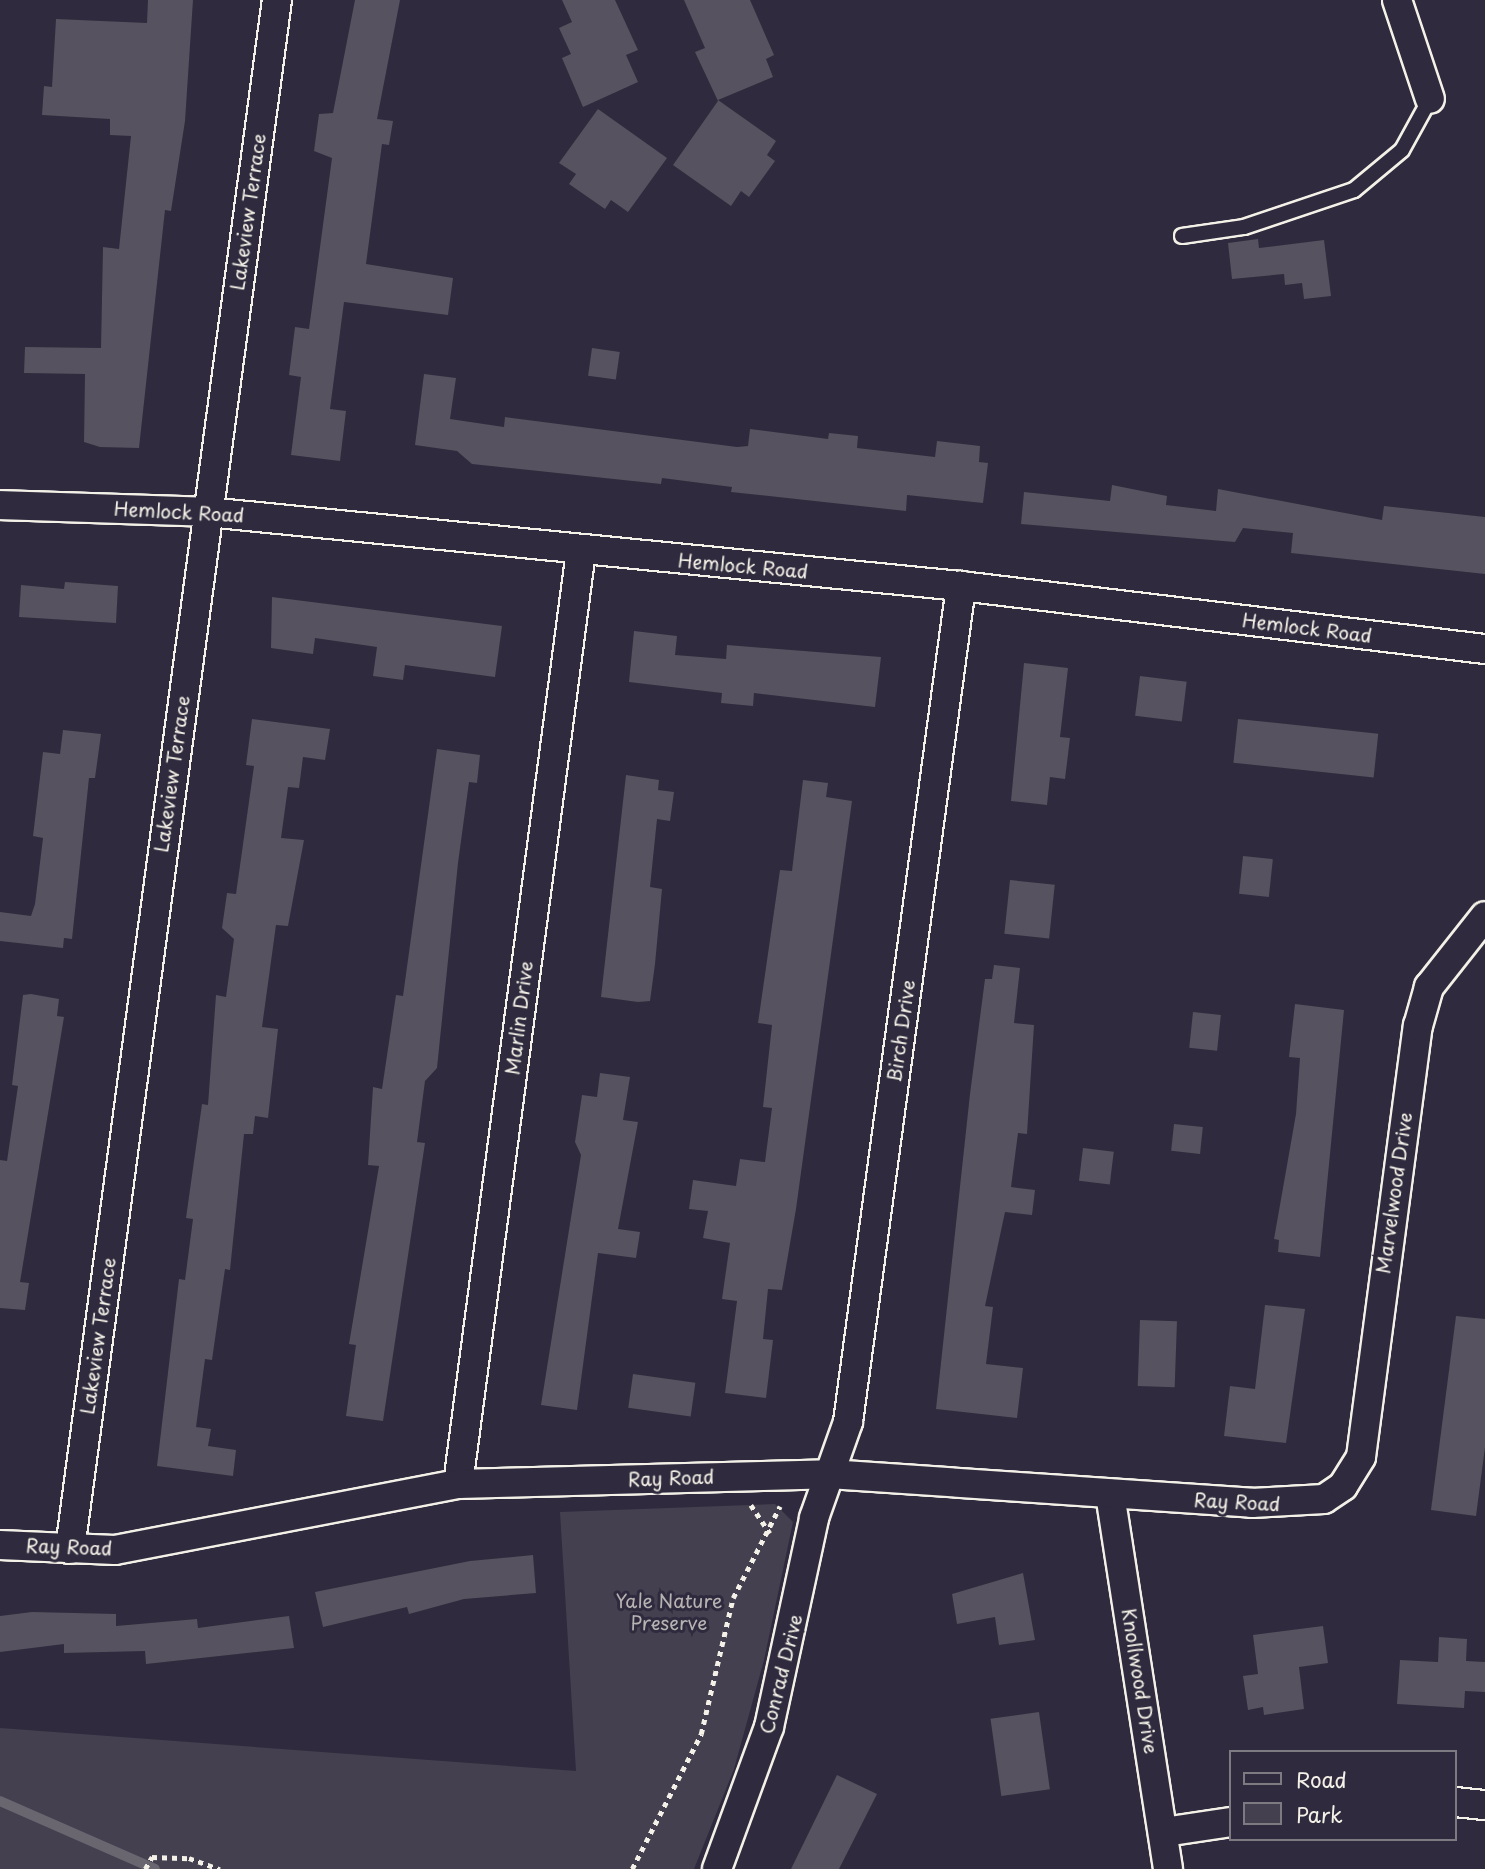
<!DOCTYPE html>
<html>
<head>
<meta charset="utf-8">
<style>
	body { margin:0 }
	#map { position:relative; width:1485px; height:1869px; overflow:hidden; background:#2f2a3d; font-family:"Playpen Sans",sans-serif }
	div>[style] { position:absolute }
	.green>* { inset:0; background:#454050 }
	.stream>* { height:10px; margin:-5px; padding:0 5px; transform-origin:5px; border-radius:5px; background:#6a6670 }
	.building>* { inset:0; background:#56525f; transform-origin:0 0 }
	.path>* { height:4.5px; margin-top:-2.25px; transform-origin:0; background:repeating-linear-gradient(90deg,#f4f1e8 0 5px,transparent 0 10px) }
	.roads { filter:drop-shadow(2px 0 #f4f1e8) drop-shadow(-2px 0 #f4f1e8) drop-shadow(0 2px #f4f1e8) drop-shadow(0 -2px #f4f1e8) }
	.service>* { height:14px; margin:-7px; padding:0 7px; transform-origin:7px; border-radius:7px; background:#2f2a3d }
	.minor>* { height:28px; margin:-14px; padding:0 14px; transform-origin:14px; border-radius:14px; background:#2f2a3d }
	span { translate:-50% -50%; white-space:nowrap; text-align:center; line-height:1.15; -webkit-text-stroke:6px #2f2a3d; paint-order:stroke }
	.street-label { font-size:19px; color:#f4f1e8 }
	.park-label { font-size:19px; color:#b7b3b3 }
	.legend { position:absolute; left:1229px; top:1750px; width:228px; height:91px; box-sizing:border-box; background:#2f2a3d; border:2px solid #7e7a81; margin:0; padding:9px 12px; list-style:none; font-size:21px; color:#f4f1e8 }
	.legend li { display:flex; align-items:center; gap:14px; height:35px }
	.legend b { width:35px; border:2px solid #7e7a81 }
</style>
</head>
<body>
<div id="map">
	<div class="green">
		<div style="clip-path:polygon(775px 1504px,793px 1522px,764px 1660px,734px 1769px,694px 1869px,0 1869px,0 1728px,576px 1771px,560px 1512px)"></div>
	</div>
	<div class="stream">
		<div style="left:0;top:1801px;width:169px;rotate:23.7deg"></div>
	</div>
	<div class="building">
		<div style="clip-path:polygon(148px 0,193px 0,185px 121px,171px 211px,165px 210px,139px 448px,100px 447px,84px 442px,85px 374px,24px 373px,25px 347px,101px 348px,103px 247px,119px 249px,131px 136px,110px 135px,110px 119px,42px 115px,44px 86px,52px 87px,56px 19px,147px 23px)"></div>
		<div style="clip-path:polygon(355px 0,400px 0,377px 119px,393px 121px,389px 145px,382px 144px,366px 264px,453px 278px,448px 315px,344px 302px,330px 409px,346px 411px,340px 461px,291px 455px,301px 377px,289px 375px,295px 327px,309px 329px,332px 158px,314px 151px,319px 114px,333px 113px)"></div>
		<div style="clip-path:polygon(562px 0,615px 0,638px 50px,626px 55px,638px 82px,583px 107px,562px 58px,571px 54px,559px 28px,572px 22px)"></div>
		<div style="clip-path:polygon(684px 0,750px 0,774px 55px,766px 59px,773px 77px,718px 100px,776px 141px,767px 155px,775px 161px,749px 197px,741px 191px,731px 206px,673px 165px,718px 101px,695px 52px,705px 48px)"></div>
		<div style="clip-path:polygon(598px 109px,667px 158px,628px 212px,611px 200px,605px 209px,569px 184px,576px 174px,559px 163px)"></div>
		<div style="clip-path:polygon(1258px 239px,1259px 248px,1324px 240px,1331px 296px,1304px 299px,1302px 283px,1285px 285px,1284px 274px,1232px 279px,1228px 243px)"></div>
		<div style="left:592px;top:348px;width:28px;height:28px;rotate:8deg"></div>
		<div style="clip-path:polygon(424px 374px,456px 378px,450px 419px,504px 427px,505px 417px,737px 447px,748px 446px,750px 429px,828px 439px,829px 433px,858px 436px,857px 448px,935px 457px,937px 441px,980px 446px,979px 462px,988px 463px,983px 503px,907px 495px,906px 511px,731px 492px,732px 487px,662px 478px,661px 484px,472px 464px,457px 451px,415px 445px)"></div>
		<div style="clip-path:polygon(1112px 485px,1167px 496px,1166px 505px,1216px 511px,1218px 489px,1382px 520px,1384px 506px,1485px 517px,1485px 574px,1291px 553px,1293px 533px,1243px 528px,1235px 542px,1021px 524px,1024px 492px,1110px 501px)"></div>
		<div style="clip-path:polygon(65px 582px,118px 586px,116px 623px,19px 617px,21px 585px,64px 589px)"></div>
		<div style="clip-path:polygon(272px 597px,502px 626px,495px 677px,405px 665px,403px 680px,373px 676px,377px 647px,315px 638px,313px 654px,271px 648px)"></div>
		<div style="clip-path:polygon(634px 631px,677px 636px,675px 655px,726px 659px,727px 645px,881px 657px,875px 707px,754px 693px,753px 706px,721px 703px,722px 693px,629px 682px)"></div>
		<div style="clip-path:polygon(1024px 663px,1068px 668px,1060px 737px,1070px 738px,1065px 779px,1050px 777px,1047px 805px,1011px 801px)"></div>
		<div style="left:1140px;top:676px;width:47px;height:40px;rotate:7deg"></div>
		<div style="clip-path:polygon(252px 719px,330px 729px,325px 760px,303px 757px,299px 788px,288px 787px,281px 838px,304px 840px,288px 926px,276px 925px,262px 1027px,278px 1029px,268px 1118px,255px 1116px,253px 1134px,244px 1134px,230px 1270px,225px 1269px,212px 1360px,205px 1359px,196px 1427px,211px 1429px,208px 1446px,236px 1450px,233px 1476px,157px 1466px,179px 1279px,185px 1280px,193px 1219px,186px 1218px,202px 1104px,208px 1105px,216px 995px,226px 997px,234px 939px,222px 928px,227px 893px,236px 894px,254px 766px,246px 765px)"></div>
		<div style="left:1238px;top:719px;width:141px;height:44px;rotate:6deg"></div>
		<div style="clip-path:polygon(63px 730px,101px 734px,95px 778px,89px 778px,72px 939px,64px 938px,63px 948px,0 941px,0 912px,31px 916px,35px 904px,43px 838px,33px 836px,43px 752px,60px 754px)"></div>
		<div style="clip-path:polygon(437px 749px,480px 755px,477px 783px,469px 782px,458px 863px,437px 1068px,425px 1081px,417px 1142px,425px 1143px,383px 1421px,346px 1416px,356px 1345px,349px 1344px,379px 1166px,368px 1165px,373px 1087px,382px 1089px,396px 995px,403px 996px)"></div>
		<div style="clip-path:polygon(626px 775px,659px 780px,658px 790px,674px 792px,670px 821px,657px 819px,650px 887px,662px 889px,655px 964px,650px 1001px,638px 1002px,601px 997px)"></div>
		<div style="clip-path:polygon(803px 780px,828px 783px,826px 797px,852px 801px,796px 1209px,782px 1290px,768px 1289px,763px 1339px,773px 1340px,766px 1398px,725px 1393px,737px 1301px,722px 1299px,730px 1243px,703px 1238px,708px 1211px,689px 1209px,693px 1180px,736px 1186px,740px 1159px,765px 1162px,772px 1108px,763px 1107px,772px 1025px,758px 1023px,780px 870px,792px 871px)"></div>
		<div style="left:1243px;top:856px;width:30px;height:38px;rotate:6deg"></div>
		<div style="left:1010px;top:880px;width:45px;height:54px;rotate:6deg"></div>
		<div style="clip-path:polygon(994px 965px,1020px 968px,1014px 1023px,1034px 1025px,1027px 1134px,1018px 1133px,1011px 1187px,1035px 1190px,1032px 1215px,1005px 1212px,985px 1306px,993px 1307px,986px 1364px,1023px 1368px,1017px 1418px,936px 1409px,970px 1094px,985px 979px,992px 979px)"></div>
		<div style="clip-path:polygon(31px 994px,59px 999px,57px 1016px,64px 1017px,20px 1282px,29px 1283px,25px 1310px,0 1308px,0 1160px,7px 1161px,18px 1086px,12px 1085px,23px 995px)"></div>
		<div style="clip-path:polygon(1295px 1004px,1344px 1010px,1320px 1257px,1278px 1252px,1279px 1240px,1274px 1239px,1296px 1114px,1300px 1058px,1289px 1057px)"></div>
		<div style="left:1193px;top:1012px;width:28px;height:36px;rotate:6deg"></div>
		<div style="clip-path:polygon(600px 1073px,630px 1077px,623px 1120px,638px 1122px,618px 1229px,640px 1232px,636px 1258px,598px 1253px,577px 1410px,541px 1405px,581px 1155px,575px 1142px,582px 1095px,597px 1097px)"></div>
		<div style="left:1174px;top:1124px;width:29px;height:27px;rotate:6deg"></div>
		<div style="left:1083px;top:1148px;width:31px;height:33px;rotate:7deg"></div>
		<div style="clip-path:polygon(1265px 1305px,1305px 1309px,1286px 1443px,1224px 1436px,1230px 1386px,1255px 1389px)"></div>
		<div style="clip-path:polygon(1456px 1316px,1485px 1319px,1485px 1447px,1476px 1516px,1431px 1510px)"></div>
		<div style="left:1140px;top:1320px;width:37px;height:66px;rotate:2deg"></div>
		<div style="left:633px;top:1374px;width:63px;height:34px;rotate:8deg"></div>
		<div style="clip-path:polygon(533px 1555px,536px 1593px,464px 1599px,409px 1614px,407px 1607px,323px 1627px,315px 1592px,470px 1561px)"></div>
		<div style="clip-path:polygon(1023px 1573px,1035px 1640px,999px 1645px,995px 1617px,957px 1624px,952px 1594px)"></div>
		<div style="clip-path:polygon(32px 1612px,116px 1614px,116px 1626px,197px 1619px,198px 1628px,289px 1616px,294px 1648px,146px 1664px,145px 1651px,64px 1653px,64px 1644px,0 1652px,0 1616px)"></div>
		<div style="clip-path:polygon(1323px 1626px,1328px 1663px,1299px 1667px,1304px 1709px,1264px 1715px,1263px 1707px,1248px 1710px,1243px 1676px,1258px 1674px,1253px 1635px)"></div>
		<div style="clip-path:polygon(1439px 1637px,1467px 1639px,1466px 1661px,1485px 1662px,1485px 1692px,1465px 1691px,1464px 1708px,1397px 1704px,1400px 1660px,1438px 1662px)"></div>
		<div style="left:1039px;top:1712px;width:78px;height:49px;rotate:82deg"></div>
		<div style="clip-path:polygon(837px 1775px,877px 1794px,839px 1869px,791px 1869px)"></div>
	</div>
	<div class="path">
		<div style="left:751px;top:1505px;width:34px;rotate:56deg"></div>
		<div style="left:145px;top:1869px;width:14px;rotate:-60deg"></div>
		<div style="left:152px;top:1857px;width:37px;rotate:2deg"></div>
		<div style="left:189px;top:1858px;width:33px;rotate:20deg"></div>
		<div style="left:632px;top:1869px;width:152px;rotate:-62.9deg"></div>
		<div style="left:701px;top:1734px;width:140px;rotate:-76.8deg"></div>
		<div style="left:733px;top:1598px;width:103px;rotate:-62.9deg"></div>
	</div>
	<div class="roads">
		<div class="service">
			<div style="left:1182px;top:236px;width:63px;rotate:-8.3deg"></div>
			<div style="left:1244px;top:227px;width:116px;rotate:-18.6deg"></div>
			<div style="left:1354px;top:190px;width:62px;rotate:-39.8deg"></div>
			<div style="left:1402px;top:150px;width:58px;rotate:-61.2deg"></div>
		</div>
		<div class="minor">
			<div style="left:1397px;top:0;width:104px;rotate:71.6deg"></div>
			<div style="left:0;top:505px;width:207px;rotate:1.9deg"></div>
			<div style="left:207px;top:512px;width:758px;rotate:5.61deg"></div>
			<div style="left:961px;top:586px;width:528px;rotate:6.86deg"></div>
			<div style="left:458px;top:1484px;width:941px;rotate:-82.49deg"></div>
			<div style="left:1110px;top:1494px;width:379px;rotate:81.2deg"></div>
			<div style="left:0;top:1545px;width:115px;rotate:2.5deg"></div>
			<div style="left:115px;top:1550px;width:349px;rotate:-10.9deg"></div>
			<div style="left:458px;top:1484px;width:371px;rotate:-1.5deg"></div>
			<div style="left:829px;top:1474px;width:424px;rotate:3.9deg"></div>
			<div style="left:1252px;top:1503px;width:72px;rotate:-3.2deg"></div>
			<div style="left:1324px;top:1499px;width:23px;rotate:-34deg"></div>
			<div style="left:1343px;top:1486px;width:34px;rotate:-58deg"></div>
			<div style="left:1361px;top:1457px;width:435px;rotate:-82.5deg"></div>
			<div style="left:1418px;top:1026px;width:41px;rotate:-74.2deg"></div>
			<div style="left:1429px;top:987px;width:90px;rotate:-51.7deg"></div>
			<div style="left:70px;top:1549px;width:1563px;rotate:-82.39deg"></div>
			<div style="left:1455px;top:1802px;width:30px;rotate:6deg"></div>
			<div style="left:1164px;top:1832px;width:68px;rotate:-8.5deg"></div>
			<div style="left:717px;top:1869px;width:151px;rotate:-69.9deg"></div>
			<div style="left:769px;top:1727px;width:214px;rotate:-77.8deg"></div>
			<div style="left:814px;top:1518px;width:102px;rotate:-70.5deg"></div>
			<div style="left:848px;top:1422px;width:844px;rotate:-82.3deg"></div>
		</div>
	</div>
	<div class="street-label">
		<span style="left:248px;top:212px;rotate:-82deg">Lakeview Terrace</span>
		<span style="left:179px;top:512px;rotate:3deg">Hemlock Road</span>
		<span style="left:743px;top:566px;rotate:5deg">Hemlock Road</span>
		<span style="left:1307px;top:628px;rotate:7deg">Hemlock Road</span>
		<span style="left:172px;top:774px;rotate:-82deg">Lakeview Terrace</span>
		<span style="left:519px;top:1018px;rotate:-83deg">Marlin Drive</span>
		<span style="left:901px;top:1031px;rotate:-82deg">Birch Drive</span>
		<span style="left:1394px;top:1193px;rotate:-82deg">Marvelwood Drive</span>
		<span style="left:98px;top:1336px;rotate:-82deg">Lakeview Terrace</span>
		<span style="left:671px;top:1478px;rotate:-2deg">Ray Road</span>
		<span style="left:1237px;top:1502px;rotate:3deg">Ray Road</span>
		<span style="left:69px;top:1547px;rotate:2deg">Ray Road</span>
		<span style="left:781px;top:1674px;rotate:-76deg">Conrad Drive</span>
		<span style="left:1140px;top:1681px;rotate:81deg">Knollwood Drive</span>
	</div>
	<div class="park-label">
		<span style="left:669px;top:1612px">Yale Nature<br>Preserve</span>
	</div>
	<ul class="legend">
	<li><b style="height:9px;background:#2f2a3d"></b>Road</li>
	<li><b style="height:19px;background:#454050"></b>Park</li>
	</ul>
</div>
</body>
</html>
